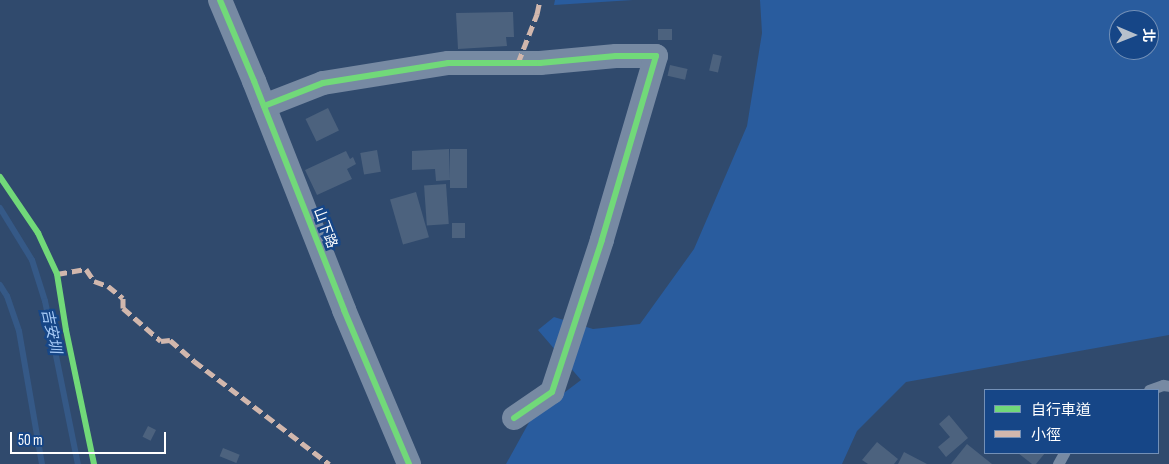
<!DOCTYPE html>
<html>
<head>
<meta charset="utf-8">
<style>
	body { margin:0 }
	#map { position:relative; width:1169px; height:464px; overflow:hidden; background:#304a6d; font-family:"Sofia Sans Condensed","Noto Sans TC",sans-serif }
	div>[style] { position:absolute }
	.green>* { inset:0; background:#295c9e }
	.stream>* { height:6px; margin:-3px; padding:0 3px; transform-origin:3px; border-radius:3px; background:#355987 }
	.building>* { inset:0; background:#4c627e; transform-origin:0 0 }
	.service>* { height:11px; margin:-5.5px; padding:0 5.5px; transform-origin:5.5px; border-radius:5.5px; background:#778aa3 }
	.minor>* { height:24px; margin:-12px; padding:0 12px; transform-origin:12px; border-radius:12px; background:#778aa3 }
	.quiet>* { height:5px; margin-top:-2.5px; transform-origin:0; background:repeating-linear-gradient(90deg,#d1b7ad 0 10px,transparent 0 15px) }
	.cycleway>* { height:6px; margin:-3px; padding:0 3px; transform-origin:3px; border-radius:3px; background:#71d979 }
	span { translate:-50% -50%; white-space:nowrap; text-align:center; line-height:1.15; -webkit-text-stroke:5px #164687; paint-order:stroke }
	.street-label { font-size:14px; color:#fff }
	.water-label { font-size:15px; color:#a7caf6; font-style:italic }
	.legend { position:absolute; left:984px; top:389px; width:175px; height:65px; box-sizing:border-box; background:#164687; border:1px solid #7390b7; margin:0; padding:6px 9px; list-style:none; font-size:15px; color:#fff }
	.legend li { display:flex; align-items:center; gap:10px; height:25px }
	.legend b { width:25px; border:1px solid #7390b7 }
	.north { position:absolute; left:1109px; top:10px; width:50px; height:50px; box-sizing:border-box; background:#164687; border:1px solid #7390b7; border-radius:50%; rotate:91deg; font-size:14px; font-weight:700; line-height:20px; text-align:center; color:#fff }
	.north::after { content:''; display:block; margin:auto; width:18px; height:22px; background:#b7c0cc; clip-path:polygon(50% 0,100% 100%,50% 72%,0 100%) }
	.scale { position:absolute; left:10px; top:432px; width:156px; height:22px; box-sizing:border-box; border:2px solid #fff; border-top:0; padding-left:6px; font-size:15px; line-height:18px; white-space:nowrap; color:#fff; -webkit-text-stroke:4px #164687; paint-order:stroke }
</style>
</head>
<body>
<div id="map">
	<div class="green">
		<div style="clip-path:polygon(555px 0,633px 0,554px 5px)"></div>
		<div style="clip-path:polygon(evenodd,760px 0,1169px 0,1169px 335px,906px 382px,857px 431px,842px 464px,506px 464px,532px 417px,581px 380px,538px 330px,554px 317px,593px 329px,640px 324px,694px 249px,747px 126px,762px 33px,760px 0,1119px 20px,1149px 20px,1149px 50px,1119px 50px,1119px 20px)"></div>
	</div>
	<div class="stream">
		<div style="left:0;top:208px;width:61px;rotate:58.4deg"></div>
		<div style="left:32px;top:260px;width:43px;rotate:72.4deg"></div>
		<div style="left:45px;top:301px;width:166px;rotate:78.6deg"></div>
		<div style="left:0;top:285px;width:13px;rotate:58deg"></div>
		<div style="left:7px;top:296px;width:37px;rotate:71deg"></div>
		<div style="left:19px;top:331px;width:135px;rotate:80.2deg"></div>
	</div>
	<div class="building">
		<div style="clip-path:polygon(513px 12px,514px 37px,506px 37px,507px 46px,458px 49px,456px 13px)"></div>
		<div style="left:658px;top:29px;width:14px;height:11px"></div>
		<div style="left:713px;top:54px;width:9px;height:17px;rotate:13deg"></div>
		<div style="left:670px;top:65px;width:18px;height:11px;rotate:13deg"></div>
		<div style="left:328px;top:108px;width:25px;height:25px;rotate:64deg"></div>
		<div style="clip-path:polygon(449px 149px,450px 180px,436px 181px,435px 169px,412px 170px,412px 151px)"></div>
		<div style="left:450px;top:149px;width:17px;height:39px"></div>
		<div style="left:377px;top:150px;width:22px;height:17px;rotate:80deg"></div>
		<div style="clip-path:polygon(346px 151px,350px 159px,353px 157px,356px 164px,347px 169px,352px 179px,317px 195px,305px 170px)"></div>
		<div style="left:446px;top:184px;width:40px;height:22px;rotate:86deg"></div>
		<div style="left:416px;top:192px;width:47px;height:27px;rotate:74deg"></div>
		<div style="left:452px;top:223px;width:13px;height:15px"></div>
		<div style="clip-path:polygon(949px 415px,968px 438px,946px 457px,938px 447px,950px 437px,939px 424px)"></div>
		<div style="left:148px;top:426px;width:9px;height:12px;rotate:27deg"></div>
		<div style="clip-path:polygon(877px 442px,898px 459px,894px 464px,868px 464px,862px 460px)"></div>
		<div style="clip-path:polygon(967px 444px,992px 464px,951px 464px)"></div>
		<div style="left:223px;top:448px;width:18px;height:9px;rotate:22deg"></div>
		<div style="clip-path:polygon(904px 452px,927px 464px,898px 464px)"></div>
		<div style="clip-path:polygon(1018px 453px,1045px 453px,1036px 464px,1032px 464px)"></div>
	</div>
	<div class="service">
		<div style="left:1149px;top:390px;width:15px;rotate:-20deg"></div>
		<div style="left:1163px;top:385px;width:6px;rotate:9deg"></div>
		<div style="left:1058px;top:464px;width:13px;rotate:-61deg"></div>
	</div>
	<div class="minor">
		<div style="left:220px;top:0;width:88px;rotate:67.2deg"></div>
		<div style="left:254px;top:81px;width:246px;rotate:68.5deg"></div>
		<div style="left:344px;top:310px;width:167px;rotate:67.1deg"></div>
		<div style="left:264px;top:106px;width:63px;rotate:-21.3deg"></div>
		<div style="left:323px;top:83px;width:127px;rotate:-9.1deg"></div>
		<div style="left:448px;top:63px;width:92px"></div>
		<div style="left:540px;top:63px;width:76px;rotate:-5.3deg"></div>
		<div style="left:616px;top:56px;width:40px"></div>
		<div style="left:656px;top:56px;width:192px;rotate:106.4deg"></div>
		<div style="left:602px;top:240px;width:160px;rotate:108.2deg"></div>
		<div style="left:552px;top:392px;width:46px;rotate:145.6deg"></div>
	</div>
	<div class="quiet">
		<div style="left:518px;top:63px;width:53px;rotate:-68.8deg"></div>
		<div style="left:537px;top:14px;width:14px;rotate:-78deg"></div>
		<div style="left:57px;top:274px;width:29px;rotate:-10deg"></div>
		<div style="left:86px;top:269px;width:14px;rotate:56deg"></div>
		<div style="left:94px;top:281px;width:15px;rotate:20deg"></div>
		<div style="left:108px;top:286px;width:19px;rotate:39deg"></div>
		<div style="left:123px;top:298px;width:10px;rotate:90deg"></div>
		<div style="left:123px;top:308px;width:50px;rotate:41deg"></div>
		<div style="left:161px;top:341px;width:9px;rotate:-6deg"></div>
		<div style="left:170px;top:340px;width:32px;rotate:41deg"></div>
		<div style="left:194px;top:361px;width:170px;rotate:37.3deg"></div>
	</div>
	<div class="cycleway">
		<div style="left:220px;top:0;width:88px;rotate:67.2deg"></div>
		<div style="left:254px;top:81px;width:246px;rotate:68.5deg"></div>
		<div style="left:344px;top:310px;width:167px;rotate:67.1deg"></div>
		<div style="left:264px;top:106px;width:63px;rotate:-21.3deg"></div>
		<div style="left:323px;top:83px;width:127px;rotate:-9.1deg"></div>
		<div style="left:448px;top:63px;width:92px"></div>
		<div style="left:540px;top:63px;width:76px;rotate:-5.3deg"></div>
		<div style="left:616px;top:56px;width:40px"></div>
		<div style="left:656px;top:56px;width:192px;rotate:106.4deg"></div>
		<div style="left:602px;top:240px;width:160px;rotate:108.2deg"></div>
		<div style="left:552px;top:392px;width:46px;rotate:145.6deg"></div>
		<div style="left:0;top:177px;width:68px;rotate:55.8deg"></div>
		<div style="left:38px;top:233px;width:45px;rotate:65.1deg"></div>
		<div style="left:57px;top:274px;width:57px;rotate:80.9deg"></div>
		<div style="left:66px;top:330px;width:137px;rotate:78.2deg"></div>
	</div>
	<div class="street-label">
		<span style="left:325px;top:228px;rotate:69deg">山下路</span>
	</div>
	<div class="water-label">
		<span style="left:51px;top:331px;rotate:78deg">吉安圳</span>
	</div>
	<ul class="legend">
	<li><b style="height:6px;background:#71d979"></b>自行車道</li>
	<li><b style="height:6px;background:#d1b7ad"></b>小徑</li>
	</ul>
	<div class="north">北</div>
	<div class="scale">50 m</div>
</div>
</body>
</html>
